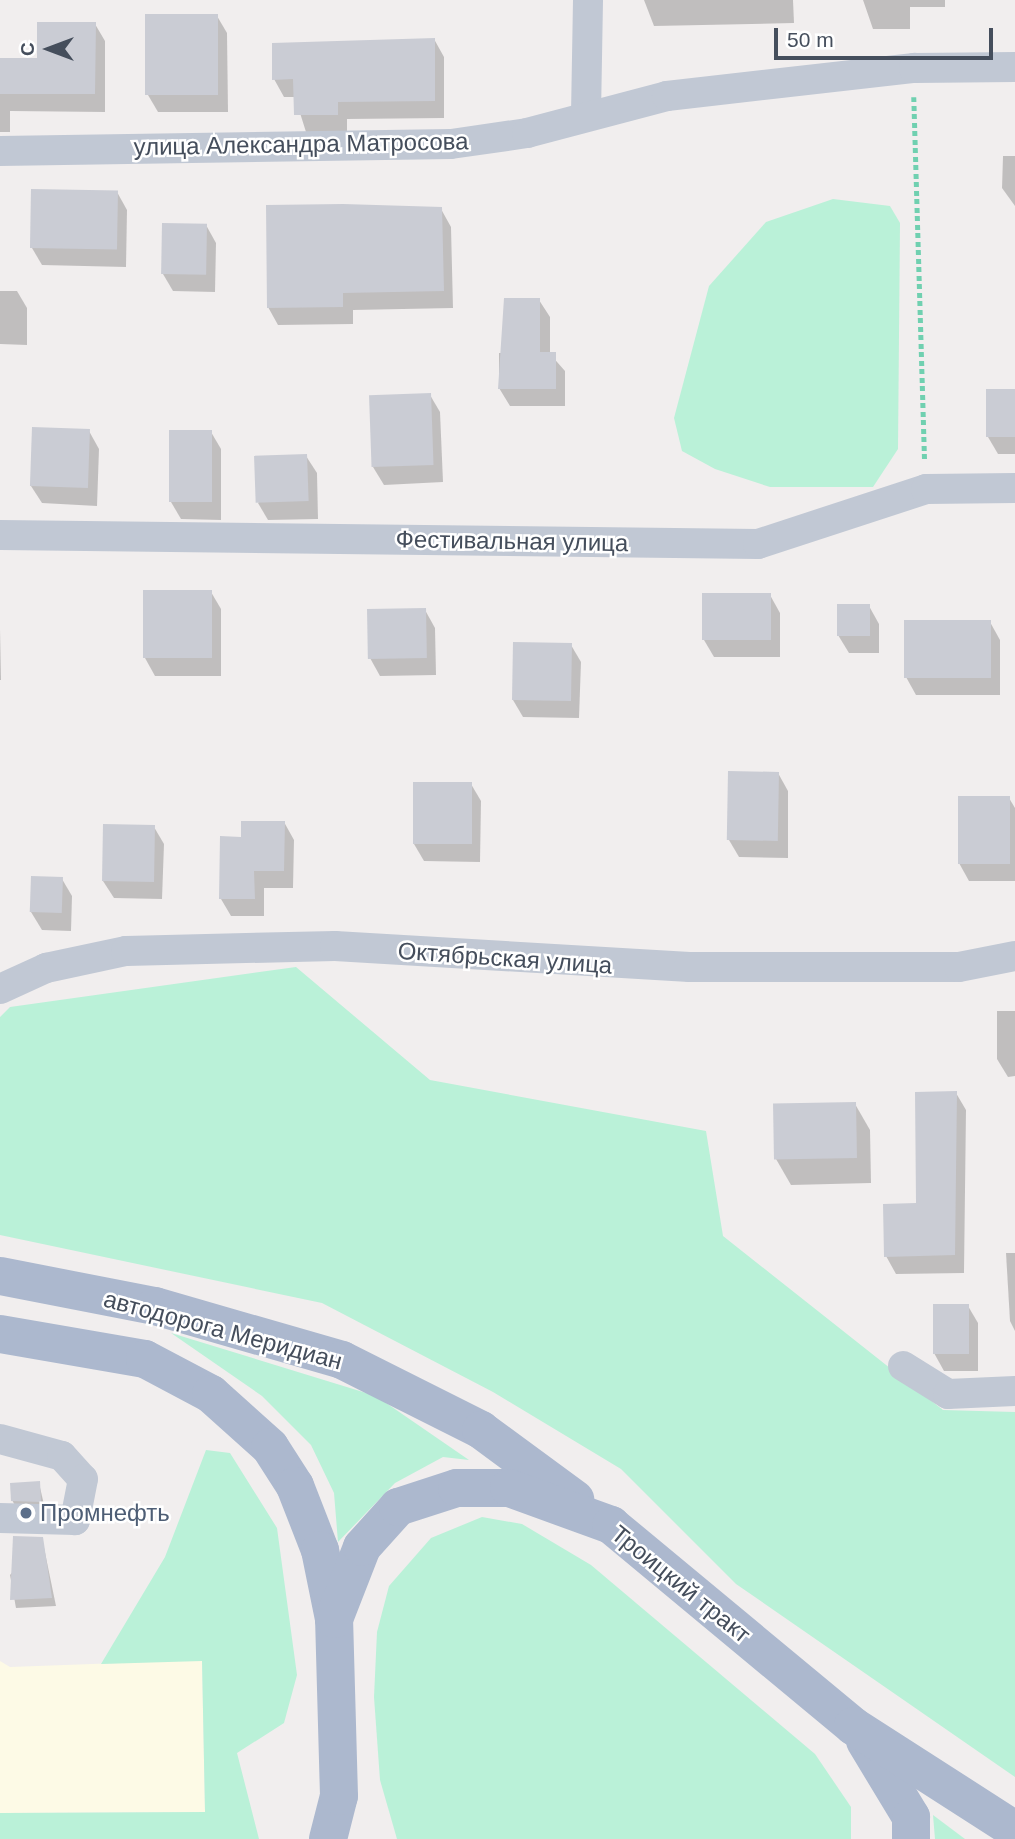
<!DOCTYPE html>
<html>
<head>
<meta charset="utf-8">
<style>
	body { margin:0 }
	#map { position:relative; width:1015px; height:1839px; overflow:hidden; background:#f1eeee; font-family:Helvetica,sans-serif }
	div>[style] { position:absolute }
	.commercial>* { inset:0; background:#fdfae6 }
	.green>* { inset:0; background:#baf1d8 }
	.shadow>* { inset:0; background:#0003 }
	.building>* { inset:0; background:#caccd4; transform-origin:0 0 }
	.path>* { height:4.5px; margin-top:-2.25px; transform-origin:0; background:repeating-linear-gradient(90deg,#70d0b0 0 5px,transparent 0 8.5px) }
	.minor>* { height:30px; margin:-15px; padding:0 15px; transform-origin:15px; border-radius:15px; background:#c1c8d4 }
	.major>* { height:38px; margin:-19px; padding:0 19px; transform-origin:19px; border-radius:19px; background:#acb8ce }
	.dots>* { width:19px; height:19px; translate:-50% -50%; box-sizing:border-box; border:4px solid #fff; border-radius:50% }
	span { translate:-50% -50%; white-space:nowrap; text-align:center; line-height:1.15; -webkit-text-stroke:5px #fff; paint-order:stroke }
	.street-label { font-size:24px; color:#454e5c }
	.service-label { font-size:24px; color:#4e5e75 }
	.left { translate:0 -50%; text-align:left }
	.north { position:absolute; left:14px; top:14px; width:70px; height:70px; -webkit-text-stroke:5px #fff; paint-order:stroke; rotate:270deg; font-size:19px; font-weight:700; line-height:28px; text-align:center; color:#454e5c }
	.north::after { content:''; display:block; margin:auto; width:24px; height:32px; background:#454e5c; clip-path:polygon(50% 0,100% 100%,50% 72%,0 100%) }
	.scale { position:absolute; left:774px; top:28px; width:219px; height:32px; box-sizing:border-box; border:4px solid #454e5c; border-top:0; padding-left:9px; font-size:21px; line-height:24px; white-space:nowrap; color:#454e5c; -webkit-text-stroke:5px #fff; paint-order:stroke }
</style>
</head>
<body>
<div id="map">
	<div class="commercial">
		<div style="clip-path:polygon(202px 1660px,205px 1812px,0 1813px,0 1661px,10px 1667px)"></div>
	</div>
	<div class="green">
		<div style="clip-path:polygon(833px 199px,890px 206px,900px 223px,898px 449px,873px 487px,770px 487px,715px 469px,682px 451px,674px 418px,709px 286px,766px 222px)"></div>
		<div style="clip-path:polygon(296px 967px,430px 1080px,706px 1131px,723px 1236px,943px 1410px,1015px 1412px,1015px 1777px,736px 1584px,621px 1469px,493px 1392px,322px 1303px,0 1235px,0 1017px,10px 1007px)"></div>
		<div style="clip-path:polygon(171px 1333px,376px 1396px,469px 1460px,443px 1457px,395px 1483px,338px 1542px,334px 1493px,311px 1445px,262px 1396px)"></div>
		<div style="clip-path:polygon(206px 1450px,230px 1453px,277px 1528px,297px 1675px,284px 1723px,237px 1753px,259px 1839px,0 1839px,0 1813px,205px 1812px,202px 1661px,101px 1664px,165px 1557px)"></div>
		<div style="clip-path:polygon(482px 1517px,522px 1524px,591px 1565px,815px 1754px,851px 1807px,851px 1839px,397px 1839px,380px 1780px,374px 1697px,377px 1632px,389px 1586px,431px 1538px)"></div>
		<div style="clip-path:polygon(933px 1815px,965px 1839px,935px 1839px)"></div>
	</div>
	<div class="shadow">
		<div style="clip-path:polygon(644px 0,793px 0,794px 23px,654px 26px)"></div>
		<div style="clip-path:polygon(863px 0,945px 0,945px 7px,910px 7px,910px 29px,873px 29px)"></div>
		<div style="clip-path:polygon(217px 16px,227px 33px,228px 112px,158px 112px,148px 95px)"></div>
		<div style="clip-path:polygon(95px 24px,105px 41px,105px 112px,10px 111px,10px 132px,0 132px,0 60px,38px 60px)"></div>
		<div style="clip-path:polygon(434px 39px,444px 57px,444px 118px,347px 119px,347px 132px,306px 132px,295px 97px,284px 97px,274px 79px)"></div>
		<div style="clip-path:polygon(1003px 156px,1015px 156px,1015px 206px,1002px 188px)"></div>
		<div style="clip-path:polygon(117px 192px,127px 210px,126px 267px,42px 265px,32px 248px)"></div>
		<div style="clip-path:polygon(441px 209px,451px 227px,453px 308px,353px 310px,353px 324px,278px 325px,268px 307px)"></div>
		<div style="clip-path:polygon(206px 225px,216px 243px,215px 292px,173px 291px,163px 274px)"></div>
		<div style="clip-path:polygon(0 291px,17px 291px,27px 308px,27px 345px,0 344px)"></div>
		<div style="clip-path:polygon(539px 300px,550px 317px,550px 354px,565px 371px,565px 406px,510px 406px,499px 388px,499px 353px,506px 353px)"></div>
		<div style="clip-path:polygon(1015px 390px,1015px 454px,998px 454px,988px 437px)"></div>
		<div style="clip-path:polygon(430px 395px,440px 412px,443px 482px,384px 485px,373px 467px)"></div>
		<div style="clip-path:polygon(89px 431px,99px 449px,97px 506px,42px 503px,31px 486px)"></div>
		<div style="clip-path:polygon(211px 432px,221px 449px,221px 520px,181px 519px,171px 502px)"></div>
		<div style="clip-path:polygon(306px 456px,317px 473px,318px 519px,268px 520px,258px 503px)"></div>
		<div style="clip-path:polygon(211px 592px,221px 609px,221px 676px,155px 676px,145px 658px)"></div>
		<div style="clip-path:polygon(770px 595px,780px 613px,780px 657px,714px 657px,704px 640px)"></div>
		<div style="clip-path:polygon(869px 606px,879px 624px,879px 653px,849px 653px,838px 635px)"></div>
		<div style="clip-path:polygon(425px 610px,435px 628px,436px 675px,380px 676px,370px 658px)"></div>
		<div style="clip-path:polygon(990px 622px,1000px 640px,1000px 695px,916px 695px,906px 677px)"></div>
		<div style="clip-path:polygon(0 629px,1px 680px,0 680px)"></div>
		<div style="clip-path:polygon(571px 645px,581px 662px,579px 718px,523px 717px,513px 700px)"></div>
		<div style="clip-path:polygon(778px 773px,788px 791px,788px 858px,739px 857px,729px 840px)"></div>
		<div style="clip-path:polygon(471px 784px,481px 801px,480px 862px,424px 861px,414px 844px)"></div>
		<div style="clip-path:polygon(1009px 798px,1015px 808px,1015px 881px,969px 881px,959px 863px)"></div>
		<div style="clip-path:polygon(284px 822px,294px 840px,293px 888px,264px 888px,264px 916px,231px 916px,221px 899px,243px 838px)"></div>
		<div style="clip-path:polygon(154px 827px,164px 844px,162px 899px,114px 898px,103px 881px)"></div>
		<div style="clip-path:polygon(62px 879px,72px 896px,71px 931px,42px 930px,31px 912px)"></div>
		<div style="clip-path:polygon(997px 1011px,1015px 1011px,1015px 1076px,1008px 1077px,997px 1059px)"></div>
		<div style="clip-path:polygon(956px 1093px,966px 1110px,964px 1273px,896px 1274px,886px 1256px,918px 1205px)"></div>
		<div style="clip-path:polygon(855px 1104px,870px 1130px,871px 1183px,791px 1185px,776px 1159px)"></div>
		<div style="clip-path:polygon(1006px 1253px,1015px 1253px,1015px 1331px,1010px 1321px)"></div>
		<div style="clip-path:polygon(968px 1306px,978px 1323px,978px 1371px,944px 1371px,934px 1353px)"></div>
		<div style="clip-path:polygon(39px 1483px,45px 1509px,17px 1509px,12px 1500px)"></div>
		<div style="clip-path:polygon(42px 1538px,56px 1606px,16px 1608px,10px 1575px)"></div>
	</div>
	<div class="building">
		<div style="left:145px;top:14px;width:73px;height:81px"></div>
		<div style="clip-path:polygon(37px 22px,96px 22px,95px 94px,0 94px,0 58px,37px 58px)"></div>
		<div style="clip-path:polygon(435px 38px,435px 101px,338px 102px,338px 115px,294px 115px,293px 79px,272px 80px,272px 43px)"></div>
		<div style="left:31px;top:189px;width:87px;height:59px;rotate:1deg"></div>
		<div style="clip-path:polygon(343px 204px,442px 207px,444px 291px,343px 293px,343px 307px,267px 308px,266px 205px)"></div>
		<div style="left:162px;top:223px;width:45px;height:51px;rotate:1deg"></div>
		<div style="clip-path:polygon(504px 298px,540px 298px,540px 352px,556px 352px,556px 389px,498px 389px)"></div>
		<div style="left:986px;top:389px;width:29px;height:48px"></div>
		<div style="left:431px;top:393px;width:72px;height:62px;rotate:88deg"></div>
		<div style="left:32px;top:427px;width:58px;height:59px;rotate:2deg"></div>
		<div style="left:169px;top:430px;width:43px;height:72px"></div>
		<div style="left:307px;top:454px;width:47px;height:53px;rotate:88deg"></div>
		<div style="left:143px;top:590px;width:69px;height:68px"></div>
		<div style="left:702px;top:593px;width:69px;height:47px"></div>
		<div style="left:837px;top:604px;width:33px;height:32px"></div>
		<div style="left:426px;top:608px;width:50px;height:59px;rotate:89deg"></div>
		<div style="left:904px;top:620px;width:87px;height:58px"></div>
		<div style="left:513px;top:642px;width:59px;height:58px;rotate:1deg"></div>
		<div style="left:728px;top:771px;width:51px;height:69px;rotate:1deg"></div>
		<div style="left:413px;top:782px;width:59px;height:62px"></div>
		<div style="left:958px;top:796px;width:52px;height:68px"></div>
		<div style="clip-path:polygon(241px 821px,285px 821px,284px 871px,254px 871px,255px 899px,219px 899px,220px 836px,241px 837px)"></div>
		<div style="left:103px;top:824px;width:52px;height:57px;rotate:1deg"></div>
		<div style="left:31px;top:876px;width:32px;height:36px;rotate:2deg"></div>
		<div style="clip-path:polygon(957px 1091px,955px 1255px,884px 1257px,883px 1204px,916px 1203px,915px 1092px)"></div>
		<div style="left:856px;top:1102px;width:56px;height:83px;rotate:89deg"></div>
		<div style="left:933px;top:1304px;width:36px;height:50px"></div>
		<div style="clip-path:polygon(40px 1481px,41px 1502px,11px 1501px,10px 1483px)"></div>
		<div style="clip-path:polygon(13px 1536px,43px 1537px,52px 1598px,10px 1600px)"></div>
	</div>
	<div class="path">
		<div style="left:914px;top:97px;width:365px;rotate:88.3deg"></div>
	</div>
	<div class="minor">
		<div style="left:586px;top:115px;width:115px;rotate:-89deg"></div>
		<div style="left:0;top:151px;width:451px;rotate:-0.9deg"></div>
		<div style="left:451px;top:144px;width:77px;rotate:-8.2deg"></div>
		<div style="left:527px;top:133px;width:145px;rotate:-14.8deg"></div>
		<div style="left:667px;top:96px;width:249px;rotate:-6.5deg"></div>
		<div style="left:914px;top:68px;width:101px;rotate:-0.6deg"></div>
		<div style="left:0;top:535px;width:758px;rotate:0.68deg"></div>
		<div style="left:758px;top:544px;width:177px;rotate:-18.1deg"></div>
		<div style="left:926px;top:489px;width:89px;rotate:-0.6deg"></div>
		<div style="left:0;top:989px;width:51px;rotate:-24.5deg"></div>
		<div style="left:46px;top:968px;width:82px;rotate:-12deg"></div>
		<div style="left:126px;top:951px;width:209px;rotate:-1.4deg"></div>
		<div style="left:335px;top:946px;width:355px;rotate:3.4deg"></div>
		<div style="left:689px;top:967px;width:270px"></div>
		<div style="left:959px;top:967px;width:57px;rotate:-11.1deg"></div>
		<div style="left:903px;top:1366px;width:53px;rotate:31.9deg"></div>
		<div style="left:948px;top:1394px;width:67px;rotate:-2.6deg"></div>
		<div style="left:0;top:1439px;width:64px;rotate:15.3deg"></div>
		<div style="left:62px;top:1456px;width:31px;rotate:48deg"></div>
		<div style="left:83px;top:1479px;width:42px;rotate:101deg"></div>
		<div style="left:75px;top:1520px;width:75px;rotate:-178.5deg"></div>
	</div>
	<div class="major">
		<div style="left:0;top:1276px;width:158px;rotate:11deg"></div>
		<div style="left:155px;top:1306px;width:195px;rotate:16.1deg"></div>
		<div style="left:342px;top:1360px;width:156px;rotate:26.7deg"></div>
		<div style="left:481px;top:1430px;width:117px;rotate:36.3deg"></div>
		<div style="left:0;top:1334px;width:147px;rotate:9.8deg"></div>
		<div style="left:145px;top:1359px;width:75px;rotate:27.9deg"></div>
		<div style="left:211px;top:1394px;width:79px;rotate:41.9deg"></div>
		<div style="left:270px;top:1447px;width:46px;rotate:57.3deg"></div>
		<div style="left:295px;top:1486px;width:69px;rotate:68.7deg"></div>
		<div style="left:320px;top:1550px;width:70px;rotate:78.5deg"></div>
		<div style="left:865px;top:1741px;width:89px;rotate:58.8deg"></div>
		<div style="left:911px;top:1817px;width:22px;rotate:90deg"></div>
		<div style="left:328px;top:1839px;width:44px;rotate:-75.7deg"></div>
		<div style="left:339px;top:1796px;width:177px;rotate:-91.6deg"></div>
		<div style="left:334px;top:1619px;width:77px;rotate:-68.7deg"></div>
		<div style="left:362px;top:1547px;width:54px;rotate:-48deg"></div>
		<div style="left:398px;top:1507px;width:62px;rotate:-17.9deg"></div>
		<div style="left:457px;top:1488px;width:52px"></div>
		<div style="left:509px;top:1488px;width:109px;rotate:19.9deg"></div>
		<div style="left:611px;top:1525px;width:315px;rotate:39.7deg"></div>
		<div style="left:853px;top:1726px;width:193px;rotate:32.7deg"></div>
	</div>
	<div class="dots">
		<div style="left:26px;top:1513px;background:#5c6f8a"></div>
	</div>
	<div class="street-label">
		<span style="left:301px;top:144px;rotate:-1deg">улица Александра Матросова</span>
		<span style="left:512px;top:541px;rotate:1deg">Фестивальная улица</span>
		<span style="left:505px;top:958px;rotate:4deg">Октябрьская улица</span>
		<span style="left:223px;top:1330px;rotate:15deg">автодорога Меридиан</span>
		<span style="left:681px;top:1584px;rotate:39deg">Троицкий тракт</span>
	</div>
	<div class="service-label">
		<span class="left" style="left:40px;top:1513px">Промнефть</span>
	</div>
	<div class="north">С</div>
	<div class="scale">50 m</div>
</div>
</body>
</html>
